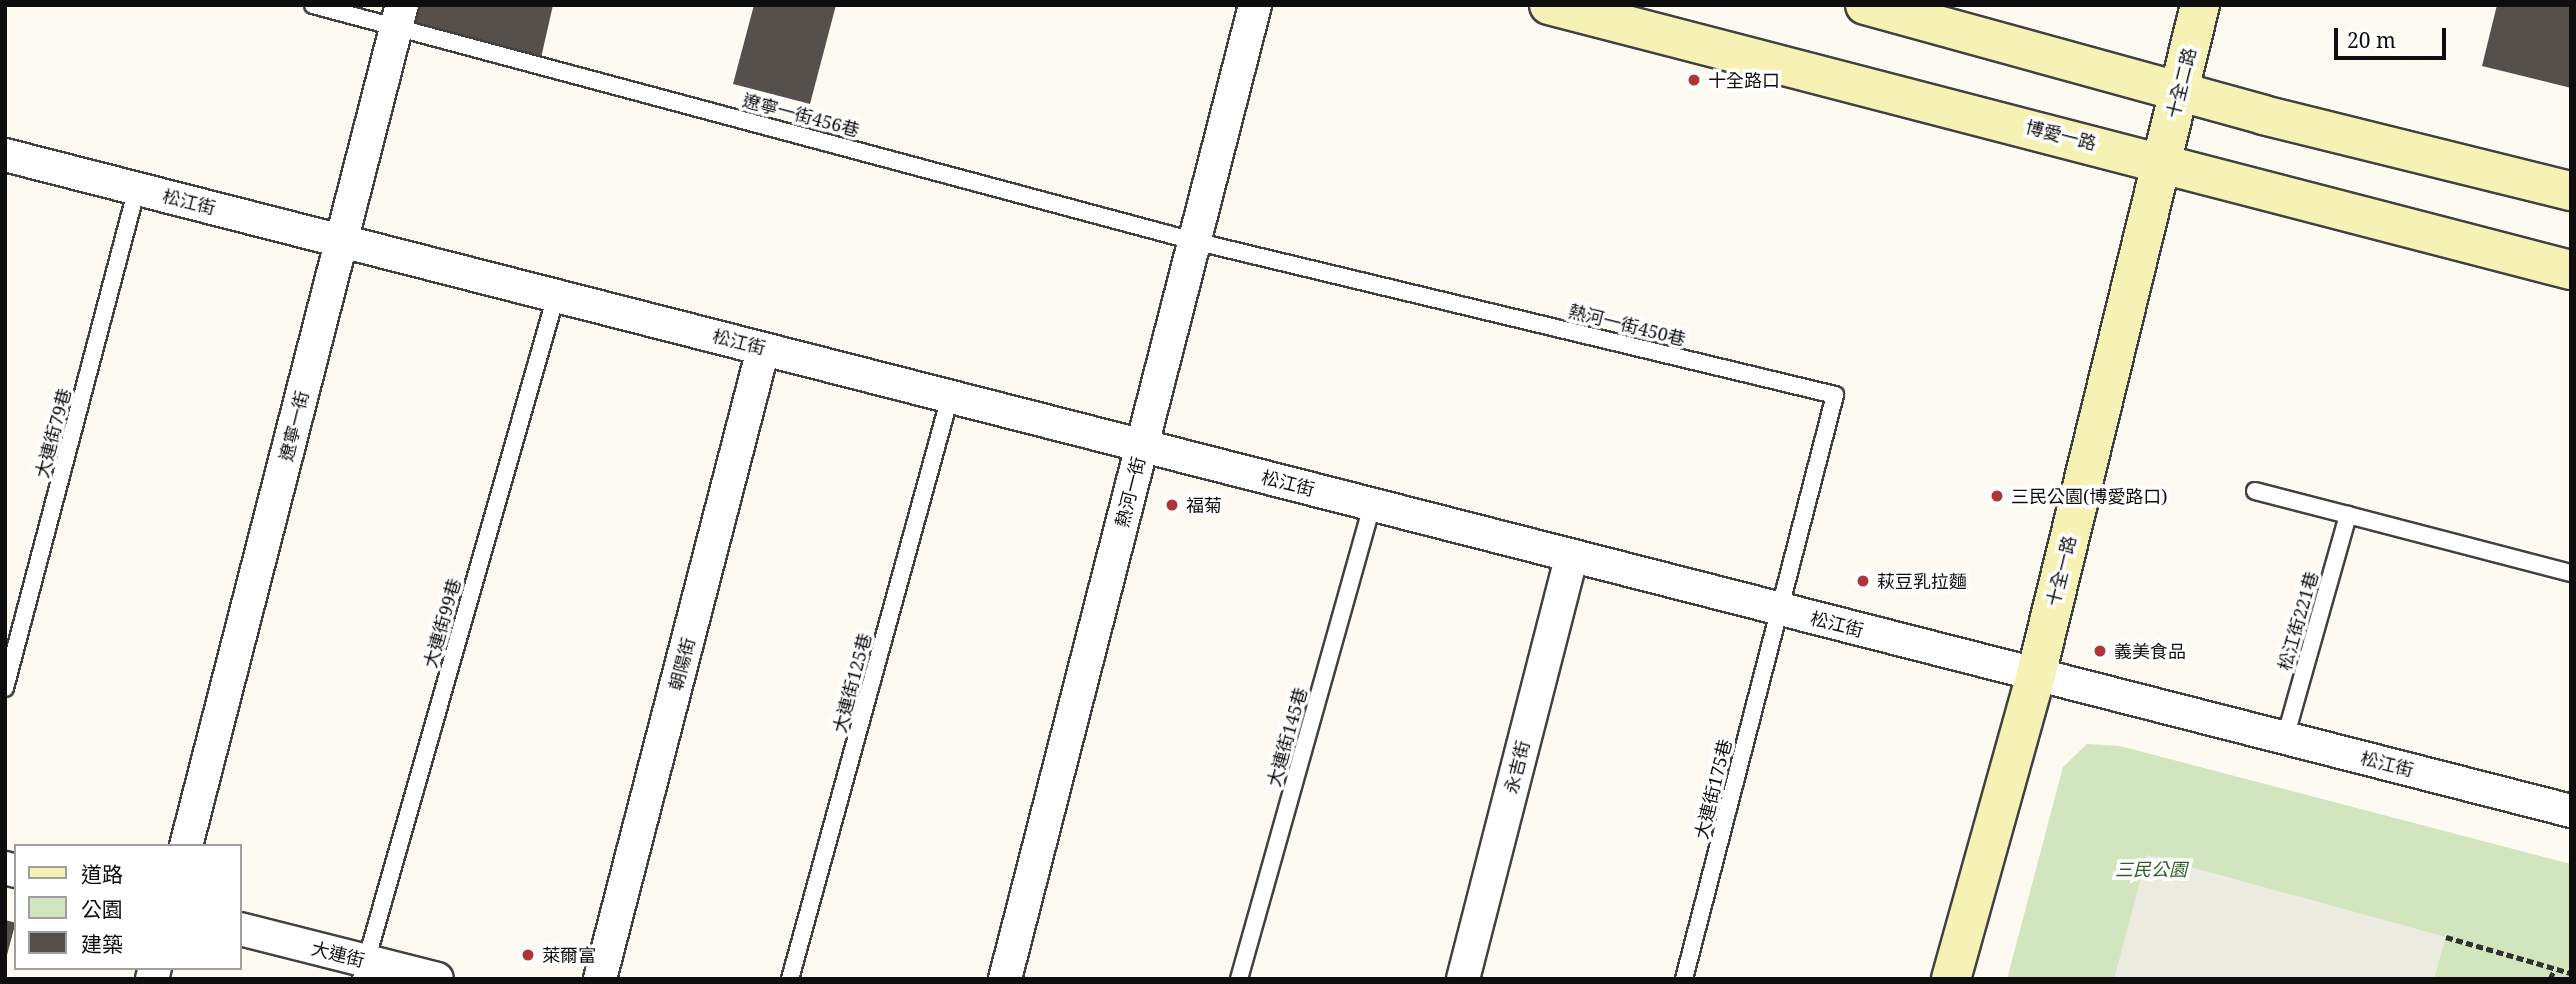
<!DOCTYPE html>
<html>
<head>
<meta charset="utf-8">
<style>
	body { margin:0 }
	#map { position:relative; width:2576px; height:984px; overflow:hidden; background:#fdfbf1; font-family:"Noto Serif","Noto Sans TC",serif }
	div>[style] { position:absolute }
	.green>* { inset:0; background:#d1e5be }
	.plaza>* { inset:0; background:#edeae0 }
	.building>* { inset:0; background:#56504c; transform-origin:0 0 }
	.path>* { height:4.5px; margin-top:-2.25px; transform-origin:0; background:repeating-linear-gradient(90deg,#303030 0 7px,transparent 0 10.5px) }
	.roads { filter:drop-shadow(2px 0 #414141) drop-shadow(-2px 0 #414141) drop-shadow(0 2px #414141) drop-shadow(0 -2px #414141) }
	.lane>* { height:16px; margin:-8px; padding:0 8px; transform-origin:8px; border-radius:8px; background:#fff }
	.street>* { height:32px; margin:-16px; padding:0 16px; transform-origin:16px; border-radius:16px; background:#fff }
	.secondary>* { height:38px; margin:-19px; padding:0 19px; transform-origin:19px; border-radius:19px; background:#f6f1b4 }
	.dots>* { width:19px; height:19px; translate:-50% -50%; box-sizing:border-box; border:4px solid #fff; border-radius:50% }
	span { translate:-50% -50%; white-space:nowrap; text-align:center; line-height:1.15; -webkit-text-stroke:7px #fff; paint-order:stroke }
	.poi-label { font-size:18px; color:#0e0e0e }
	.left { translate:0 -50%; text-align:left }
	.street-label { font-size:18px; color:#0e0e0e }
	.park-label { font-size:18px; color:#2f5f26; font-style:italic }
	.frame { position:absolute; inset:0; border:7px solid #0e0e0e; pointer-events:none }
	.legend { position:absolute; left:14px; top:844px; width:228px; height:126px; box-sizing:border-box; background:#fff; border:2px solid #9f9f9f; margin:0; padding:9px 12px; list-style:none; font-size:21px; color:#0e0e0e }
	.legend li { display:flex; align-items:center; gap:14px; height:35px }
	.legend b { width:35px; border:2px solid #9f9f9f }
	.scale { position:absolute; left:2334px; top:28px; width:112px; height:32px; box-sizing:border-box; border:4px solid #0e0e0e; border-top:0; padding-left:9px; font-size:21px; line-height:24px; white-space:nowrap; color:#0e0e0e; -webkit-text-stroke:5px #fff; paint-order:stroke }
</style>
</head>
<body>
<div id="map">
	<div class="green">
		<div style="clip-path:polygon(2087px 744px,2120px 746px,2571px 864px,2571px 979px,2007px 979px,2063px 767px)"></div>
	</div>
	<div class="plaza">
		<div style="clip-path:polygon(2147px 855px,2446px 937px,2434px 979px,2114px 979px)"></div>
	</div>
	<div class="building">
		<div style="clip-path:polygon(417px 5px,553px 5px,541px 58px,412px 25px)"></div>
		<div style="clip-path:polygon(754px 5px,836px 5px,810px 104px,733px 84px)"></div>
		<div style="clip-path:polygon(2497px 5px,2571px 5px,2571px 88px,2482px 66px)"></div>
		<div style="left:5px;top:920px;width:11px;height:59px;rotate:15deg"></div>
	</div>
	<div class="path">
		<div style="left:2446px;top:937px;width:130px;rotate:16.1deg"></div>
		<div style="left:2550px;top:979px;width:10px;rotate:-66deg"></div>
	</div>
	<div class="roads">
		<div class="lane">
			<div style="left:313px;top:5px;width:912px;rotate:15deg"></div>
			<div style="left:1194px;top:241px;width:659px;rotate:13.51deg"></div>
			<div style="left:1835px;top:395px;width:603px;rotate:104.5deg"></div>
			<div style="left:2255px;top:491px;width:96px;rotate:14.5deg"></div>
			<div style="left:5px;top:688px;width:517px;rotate:-75.21deg"></div>
			<div style="left:2285px;top:738px;width:232px;rotate:-74.2deg"></div>
			<div style="left:2348px;top:515px;width:230px;rotate:14.6deg"></div>
			<div style="left:361px;top:979px;width:710px;rotate:-74.07deg"></div>
			<div style="left:790px;top:979px;width:604px;rotate:-74.63deg"></div>
			<div style="left:1239px;top:979px;width:492px;rotate:-74.3deg"></div>
		</div>
		<div class="street">
			<div style="left:5px;top:155px;width:2649px;rotate:14.34deg"></div>
			<div style="left:186px;top:846px;width:868px;rotate:-75.6deg"></div>
			<div style="left:5px;top:868px;width:11px;rotate:15deg"></div>
			<div style="left:240px;top:929px;width:203px;rotate:14.2deg"></div>
			<div style="left:152px;top:979px;width:11px;rotate:-75deg"></div>
			<div style="left:600px;top:979px;width:651px;rotate:-75.49deg"></div>
			<div style="left:1005px;top:979px;width:1006px;rotate:-75.6deg"></div>
			<div style="left:1463px;top:979px;width:437px;rotate:-75.6deg"></div>
		</div>
		<div class="secondary">
			<div style="left:1549px;top:5px;width:1056px;rotate:14.54deg"></div>
			<div style="left:1865px;top:5px;width:413px;rotate:15.4deg"></div>
			<div style="left:2263px;top:115px;width:317px;rotate:13.9deg"></div>
			<div style="left:1951px;top:979px;width:316px;rotate:-74.4deg"></div>
			<div style="left:2036px;top:675px;width:690px;rotate:-76.25deg"></div>
		</div>
	</div>
	<div class="dots">
		<div style="left:1694px;top:80px;background:#af3537"></div>
		<div style="left:1997px;top:496px;background:#af3537"></div>
		<div style="left:1172px;top:505px;background:#af3537"></div>
		<div style="left:1863px;top:581px;background:#af3537"></div>
		<div style="left:2100px;top:651px;background:#af3537"></div>
		<div style="left:528px;top:955px;background:#af3537"></div>
	</div>
	<div class="poi-label">
		<span class="left" style="left:1708px;top:80px">十全路口</span>
		<span class="left" style="left:2011px;top:496px">三民公園(博愛路口)</span>
		<span class="left" style="left:1186px;top:505px">福菊</span>
		<span class="left" style="left:1877px;top:581px">萩豆乳拉麵</span>
		<span class="left" style="left:2114px;top:651px">義美食品</span>
		<span class="left" style="left:542px;top:955px">萊爾富</span>
	</div>
	<div class="street-label">
		<span style="left:2181px;top:83px;rotate:-76deg">十全二路</span>
		<span style="left:801px;top:115px;rotate:15deg">遼寧一街456巷</span>
		<span style="left:2061px;top:135px;rotate:14deg">博愛一路</span>
		<span style="left:189px;top:202px;rotate:14deg">松江街</span>
		<span style="left:1627px;top:325px;rotate:14deg">熱河一街450巷</span>
		<span style="left:739px;top:342px;rotate:14deg">松江街</span>
		<span style="left:294px;top:426px;rotate:-76deg">遼寧一街</span>
		<span style="left:53px;top:433px;rotate:-75deg">大連街79巷</span>
		<span style="left:1288px;top:483px;rotate:14deg">松江街</span>
		<span style="left:1130px;top:492px;rotate:-76deg">熱河一街</span>
		<span style="left:2061px;top:571px;rotate:-76deg">十全一路</span>
		<span style="left:2298px;top:621px;rotate:-74deg">松江街221巷</span>
		<span style="left:442px;top:623px;rotate:-74deg">大連街99巷</span>
		<span style="left:1837px;top:624px;rotate:14deg">松江街</span>
		<span style="left:682px;top:664px;rotate:-75deg">朝陽街</span>
		<span style="left:852px;top:683px;rotate:-75deg">大連街125巷</span>
		<span style="left:1287px;top:737px;rotate:-74deg">大連街145巷</span>
		<span style="left:2387px;top:764px;rotate:14deg">松江街</span>
		<span style="left:1517px;top:767px;rotate:-76deg">永吉街</span>
		<span style="left:1713px;top:789px;rotate:-76deg">大連街175巷</span>
		<span style="left:338px;top:954px;rotate:14deg">大連街</span>
	</div>
	<div class="park-label">
		<span style="left:2151px;top:869px">三民公園</span>
	</div>
	<div class="frame"></div>
	<ul class="legend">
	<li><b style="height:9px;background:#f6f1b4"></b>道路</li>
	<li><b style="height:19px;background:#d1e5be"></b>公園</li>
	<li><b style="height:19px;background:#56504c"></b>建築</li>
	</ul>
	<div class="scale">20 m</div>
</div>
</body>
</html>
